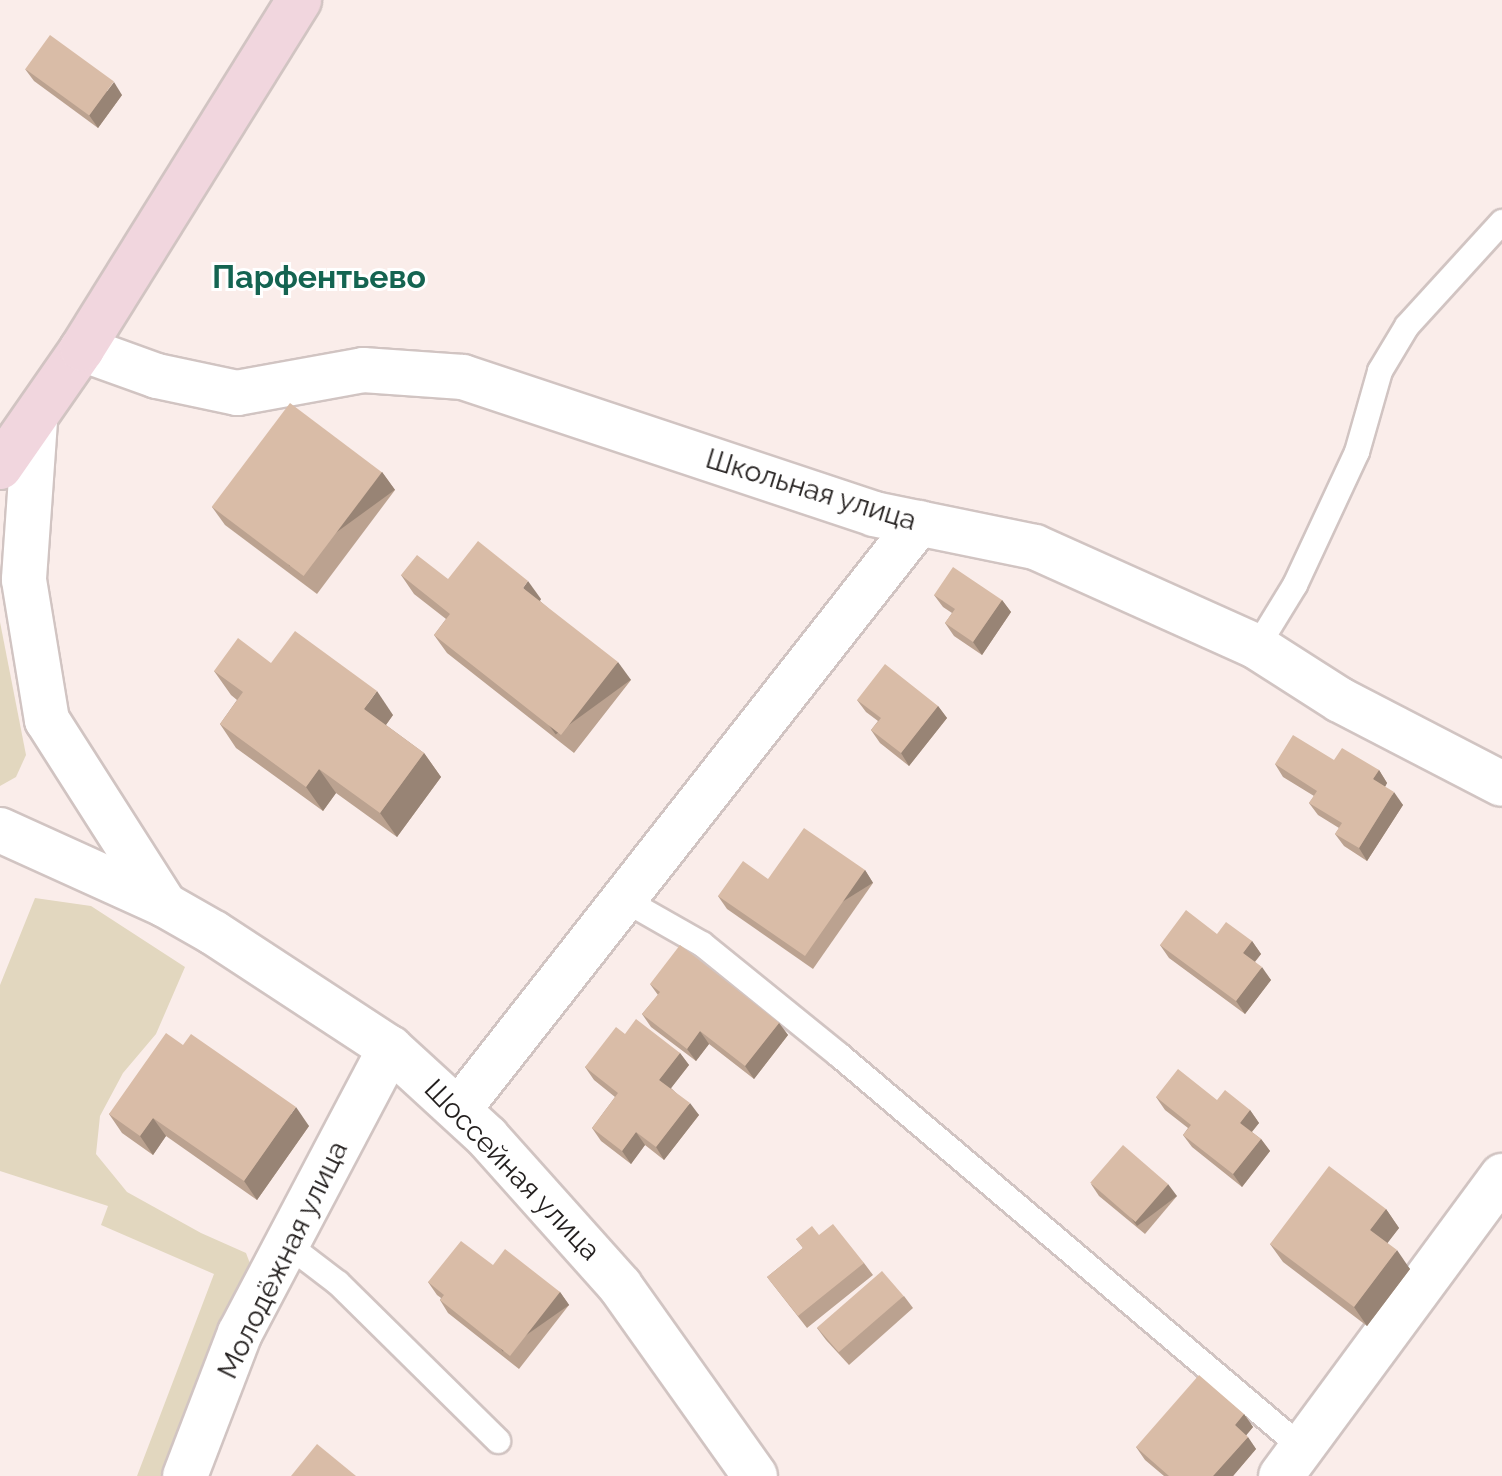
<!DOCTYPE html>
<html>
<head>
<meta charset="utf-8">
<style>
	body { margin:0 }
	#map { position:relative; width:1502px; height:1476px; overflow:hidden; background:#faedea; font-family:Raleway,sans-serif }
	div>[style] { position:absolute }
	.green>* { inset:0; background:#e2d7bf }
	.roads { filter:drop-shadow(2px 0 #d1c4c2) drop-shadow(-2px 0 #d1c4c2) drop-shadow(0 2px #d1c4c2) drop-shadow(0 -2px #d1c4c2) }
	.service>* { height:24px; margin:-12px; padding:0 12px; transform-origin:12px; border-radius:12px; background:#fff }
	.minor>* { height:44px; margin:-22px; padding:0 22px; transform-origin:22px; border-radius:22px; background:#fff }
	.tertiary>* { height:44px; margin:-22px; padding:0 22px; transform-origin:22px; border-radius:22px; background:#fff }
	.secondary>* { height:44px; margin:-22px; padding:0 22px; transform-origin:22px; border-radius:22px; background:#f1d6de }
	.wall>* { inset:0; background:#bba290 }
	.shaded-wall>* { inset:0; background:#988475; transform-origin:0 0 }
	.building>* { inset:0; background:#d9bca7; transform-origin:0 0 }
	span { translate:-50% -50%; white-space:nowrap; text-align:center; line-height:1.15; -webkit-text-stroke:6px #fff; paint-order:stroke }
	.street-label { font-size:28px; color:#231f1e }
	.quarter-label { font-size:32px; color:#146451; font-weight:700 }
</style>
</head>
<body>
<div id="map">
	<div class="green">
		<div style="clip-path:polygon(0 622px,26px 755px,16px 777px,0 786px)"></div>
		<div style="clip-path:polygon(35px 898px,91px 906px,185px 967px,156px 1034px,123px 1073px,100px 1116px,96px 1154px,127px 1192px,201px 1233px,246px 1253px,254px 1274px,172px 1476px,137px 1476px,214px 1274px,101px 1225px,108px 1206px,0 1171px,0 985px)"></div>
	</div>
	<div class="roads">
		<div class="service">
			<div style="left:1257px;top:647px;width:73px;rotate:-58.5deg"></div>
			<div style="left:1295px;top:585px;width:147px;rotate:-65deg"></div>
			<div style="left:1357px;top:452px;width:84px;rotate:-74.1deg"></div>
			<div style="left:1380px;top:371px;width:52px;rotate:-59deg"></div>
			<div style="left:1407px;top:326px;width:141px;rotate:-47.6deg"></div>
			<div style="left:623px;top:899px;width:91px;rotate:29.7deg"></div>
			<div style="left:702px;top:944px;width:176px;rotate:39deg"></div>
			<div style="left:839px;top:1055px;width:606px;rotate:40.31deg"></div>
			<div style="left:287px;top:1244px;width:64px;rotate:37.4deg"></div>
			<div style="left:338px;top:1283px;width:225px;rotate:44.6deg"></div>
		</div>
		<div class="minor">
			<div style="left:82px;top:349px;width:80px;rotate:19.8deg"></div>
			<div style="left:157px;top:376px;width:82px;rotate:12deg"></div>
			<div style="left:237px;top:393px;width:128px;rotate:-10.3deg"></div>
			<div style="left:363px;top:370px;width:100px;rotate:4deg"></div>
			<div style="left:463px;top:377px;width:433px;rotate:18.4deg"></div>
			<div style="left:874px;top:514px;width:164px;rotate:11.6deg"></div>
			<div style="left:1035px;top:547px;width:243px;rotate:24.2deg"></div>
			<div style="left:1257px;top:647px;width:98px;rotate:32.6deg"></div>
			<div style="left:1340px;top:700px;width:182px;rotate:27.4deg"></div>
			<div style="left:459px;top:1109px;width:745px;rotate:-51.87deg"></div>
			<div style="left:185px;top:1476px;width:153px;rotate:-69deg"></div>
			<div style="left:240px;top:1333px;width:322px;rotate:-62.2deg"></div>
			<div style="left:1281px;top:1476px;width:373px;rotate:-53.6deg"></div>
		</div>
		<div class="tertiary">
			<div style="left:35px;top:421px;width:159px;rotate:94deg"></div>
			<div style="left:24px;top:580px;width:142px;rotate:80.7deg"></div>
			<div style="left:47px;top:720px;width:219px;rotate:57.5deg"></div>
			<div style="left:0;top:830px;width:181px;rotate:24.4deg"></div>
			<div style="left:165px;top:905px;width:56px;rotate:29.7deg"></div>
			<div style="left:214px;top:933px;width:210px;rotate:33.2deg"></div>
			<div style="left:390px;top:1048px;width:132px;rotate:42.5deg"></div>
			<div style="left:487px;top:1137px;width:200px;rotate:48.2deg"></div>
			<div style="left:620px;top:1286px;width:233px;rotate:54.6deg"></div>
		</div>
		<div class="secondary">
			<div style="left:0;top:467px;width:144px;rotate:-55.2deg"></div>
			<div style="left:82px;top:349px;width:411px;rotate:-58.1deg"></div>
		</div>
	</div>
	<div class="wall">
		<div style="clip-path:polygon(25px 69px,122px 95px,98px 128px,34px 81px)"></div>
		<div style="clip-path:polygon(382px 472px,395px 490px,317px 594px,225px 525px,212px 507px)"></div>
		<div style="clip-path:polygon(401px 575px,448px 579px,541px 599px,540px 601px,631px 680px,574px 753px,447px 653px,434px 635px,446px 619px,414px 594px)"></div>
		<div style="clip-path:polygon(934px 595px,1002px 600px,1011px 612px,982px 655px,954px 636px,945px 623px,952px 613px,943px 607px)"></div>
		<div style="clip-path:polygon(271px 663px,393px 715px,386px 725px,424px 753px,441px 777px,397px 837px,336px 793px,323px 811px,236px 748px,220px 724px,237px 700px,231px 695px,214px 671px)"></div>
		<div style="clip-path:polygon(857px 700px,938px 706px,947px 718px,909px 766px,880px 743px,871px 730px,878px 721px,866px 712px)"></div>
		<div style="clip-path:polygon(1334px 760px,1379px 770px,1387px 783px,1385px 787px,1403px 805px,1367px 861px,1344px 846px,1335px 834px,1339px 828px,1318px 815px,1309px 803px,1314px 796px,1283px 777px,1275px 764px)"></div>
		<div style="clip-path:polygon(865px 870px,873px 883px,813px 969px,727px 909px,718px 896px,768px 879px)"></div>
		<div style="clip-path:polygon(1217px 934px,1252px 941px,1261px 954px,1255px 962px,1271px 980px,1245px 1014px,1169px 958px,1160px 945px)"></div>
		<div style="clip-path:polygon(650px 984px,779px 1023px,788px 1035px,754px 1079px,709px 1044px,696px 1061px,651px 1027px,642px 1014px,658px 995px)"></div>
		<div style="clip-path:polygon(625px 1034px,680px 1053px,689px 1065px,671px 1088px,699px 1115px,664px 1160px,645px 1145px,631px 1164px,601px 1141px,592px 1128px,615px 1097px,594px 1080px,585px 1067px)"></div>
		<div style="clip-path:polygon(183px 1045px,309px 1126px,257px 1200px,166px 1136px,153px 1155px,122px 1133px,109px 1114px)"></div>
		<div style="clip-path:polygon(1156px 1097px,1217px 1100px,1250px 1110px,1259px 1123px,1252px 1132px,1261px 1139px,1270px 1151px,1242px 1187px,1192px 1147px,1183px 1135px,1188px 1128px,1165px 1110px)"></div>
		<div style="clip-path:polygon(1091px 1184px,1177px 1196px,1145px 1234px,1099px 1196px)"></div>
		<div style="clip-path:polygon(1386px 1209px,1399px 1228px,1387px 1243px,1410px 1269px,1367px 1326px,1283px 1262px,1270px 1244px)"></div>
		<div style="clip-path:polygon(819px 1235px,864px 1263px,873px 1275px,807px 1328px,767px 1277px,803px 1248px,796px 1239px)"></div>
		<div style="clip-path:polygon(493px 1265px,560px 1292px,569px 1305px,519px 1369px,448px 1313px,440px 1300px,441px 1298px,437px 1295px,428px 1282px)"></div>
		<div style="clip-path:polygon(904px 1296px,913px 1308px,849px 1365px,826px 1340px,817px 1328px)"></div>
		<div style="clip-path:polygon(1244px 1414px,1253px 1427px,1246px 1435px,1256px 1449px,1233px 1476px,1164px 1476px,1145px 1460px,1136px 1447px)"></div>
	</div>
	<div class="shaded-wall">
		<div style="clip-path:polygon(114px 82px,122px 95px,98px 128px,89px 115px)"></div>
		<div style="left:382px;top:472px;width:22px;height:130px;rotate:54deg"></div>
		<div style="clip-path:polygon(528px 581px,541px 599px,536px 606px,523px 588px)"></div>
		<div style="clip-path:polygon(1002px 600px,1011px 612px,982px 655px,973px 642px)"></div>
		<div style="left:618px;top:662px;width:22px;height:93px;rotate:54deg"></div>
		<div style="clip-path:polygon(377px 691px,393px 715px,380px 733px,364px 709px)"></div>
		<div style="clip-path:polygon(938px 706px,947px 718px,909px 766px,901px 753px)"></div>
		<div style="clip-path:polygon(424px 753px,441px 777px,397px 837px,380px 813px)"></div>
		<div style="clip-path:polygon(319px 769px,336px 793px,323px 811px,306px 787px)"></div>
		<div style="clip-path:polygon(1379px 770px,1387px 783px,1382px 792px,1373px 779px)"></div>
		<div style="clip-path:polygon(1394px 792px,1403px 805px,1367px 861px,1359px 848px)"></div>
		<div style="left:865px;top:870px;width:15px;height:105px;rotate:58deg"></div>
		<div style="clip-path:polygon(1252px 941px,1261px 954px,1252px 965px,1243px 953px)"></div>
		<div style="clip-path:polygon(1262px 967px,1271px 980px,1245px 1014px,1236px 1001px)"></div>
		<div style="clip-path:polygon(779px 1023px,788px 1035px,754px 1079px,745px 1066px)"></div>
		<div style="clip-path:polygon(700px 1031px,709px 1044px,696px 1061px,687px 1049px)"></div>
		<div style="clip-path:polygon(680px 1053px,689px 1065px,668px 1092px,659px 1080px)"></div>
		<div style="clip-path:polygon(690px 1103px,699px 1115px,664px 1160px,656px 1147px)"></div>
		<div style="clip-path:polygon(296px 1107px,309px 1126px,257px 1200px,244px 1181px)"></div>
		<div style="clip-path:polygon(1250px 1110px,1259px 1123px,1249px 1135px,1240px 1123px)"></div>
		<div style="clip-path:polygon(153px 1118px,166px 1136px,153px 1155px,140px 1136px)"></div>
		<div style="clip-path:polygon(636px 1132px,645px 1145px,631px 1164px,622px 1151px)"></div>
		<div style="clip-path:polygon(1261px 1139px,1270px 1151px,1242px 1187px,1233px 1174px)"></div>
		<div style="left:1168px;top:1184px;width:15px;height:50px;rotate:53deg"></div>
		<div style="clip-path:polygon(1386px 1209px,1399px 1228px,1383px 1249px,1370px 1230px)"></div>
		<div style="clip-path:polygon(1397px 1250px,1410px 1269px,1367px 1326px,1354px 1307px)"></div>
		<div style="left:560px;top:1292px;width:16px;height:81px;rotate:55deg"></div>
		<div style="clip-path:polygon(1244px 1414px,1253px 1427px,1244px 1438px,1235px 1425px)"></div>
		<div style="clip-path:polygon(1248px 1437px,1256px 1449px,1233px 1476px,1213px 1476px)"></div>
	</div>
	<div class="building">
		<div style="left:50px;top:35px;width:79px;height:42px;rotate:36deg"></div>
		<div style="left:290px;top:403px;width:115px;height:130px;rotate:37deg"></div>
		<div style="clip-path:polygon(478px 541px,528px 581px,523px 588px,618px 662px,561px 735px,434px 635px,450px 614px,401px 575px,417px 555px,448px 579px)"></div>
		<div style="clip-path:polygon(953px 567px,1002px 600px,973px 642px,945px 623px,955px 609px,934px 595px)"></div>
		<div style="clip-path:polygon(295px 631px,377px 691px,364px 709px,424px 753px,380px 813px,319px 769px,306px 787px,220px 724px,243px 692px,214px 671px,238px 638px,271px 663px)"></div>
		<div style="clip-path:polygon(885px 664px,938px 706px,901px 753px,871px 730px,881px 718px,857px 700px)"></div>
		<div style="clip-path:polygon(1293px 735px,1334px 760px,1342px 748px,1379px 770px,1373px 779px,1394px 792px,1359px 848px,1335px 834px,1342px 823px,1309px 803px,1317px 791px,1275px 764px)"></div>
		<div style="clip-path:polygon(804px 828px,865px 870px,805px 956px,718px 896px,743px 861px,768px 879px)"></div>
		<div style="clip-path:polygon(1186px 910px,1217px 934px,1226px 922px,1252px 941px,1243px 953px,1262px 967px,1236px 1001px,1160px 945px)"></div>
		<div style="clip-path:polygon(680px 945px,779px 1023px,745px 1066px,700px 1031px,687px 1049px,642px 1014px,660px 992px,650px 984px)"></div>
		<div style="clip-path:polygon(636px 1019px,680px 1053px,659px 1080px,690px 1103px,656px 1147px,636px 1132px,622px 1151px,592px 1128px,618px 1093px,585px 1067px,616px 1027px,625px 1034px)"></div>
		<div style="clip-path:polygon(166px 1033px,183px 1045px,191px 1034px,296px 1107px,244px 1181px,153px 1118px,140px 1136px,109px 1114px)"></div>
		<div style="clip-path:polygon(1178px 1069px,1217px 1100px,1225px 1090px,1250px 1110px,1240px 1123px,1261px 1139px,1233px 1174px,1183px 1135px,1191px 1125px,1156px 1097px)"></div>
		<div style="left:1123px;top:1145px;width:60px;height:50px;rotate:41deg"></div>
		<div style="clip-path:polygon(1329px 1166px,1386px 1209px,1370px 1230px,1397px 1250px,1354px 1307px,1270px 1244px)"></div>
		<div style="clip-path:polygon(833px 1224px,864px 1263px,798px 1316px,767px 1277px,803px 1248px,796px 1239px,812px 1226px,819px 1235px)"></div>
		<div style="clip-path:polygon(461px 1241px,493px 1265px,505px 1249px,560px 1292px,510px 1356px,440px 1300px,444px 1295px,428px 1282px)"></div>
		<div style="left:882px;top:1271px;width:33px;height:86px;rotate:49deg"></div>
		<div style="clip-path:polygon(1199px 1375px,1244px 1414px,1235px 1425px,1248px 1437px,1213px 1476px,1169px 1476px,1136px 1447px)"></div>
		<div style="clip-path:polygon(317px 1444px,356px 1476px,291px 1476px)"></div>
	</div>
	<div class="street-label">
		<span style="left:811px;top:490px;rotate:17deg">Школьная улица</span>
		<span style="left:512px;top:1170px;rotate:46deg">Шоссейная улица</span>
		<span style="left:283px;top:1260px;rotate:-64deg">Молодёжная улица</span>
	</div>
	<div class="quarter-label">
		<span style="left:319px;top:277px">Парфентьево</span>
	</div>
</div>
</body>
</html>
